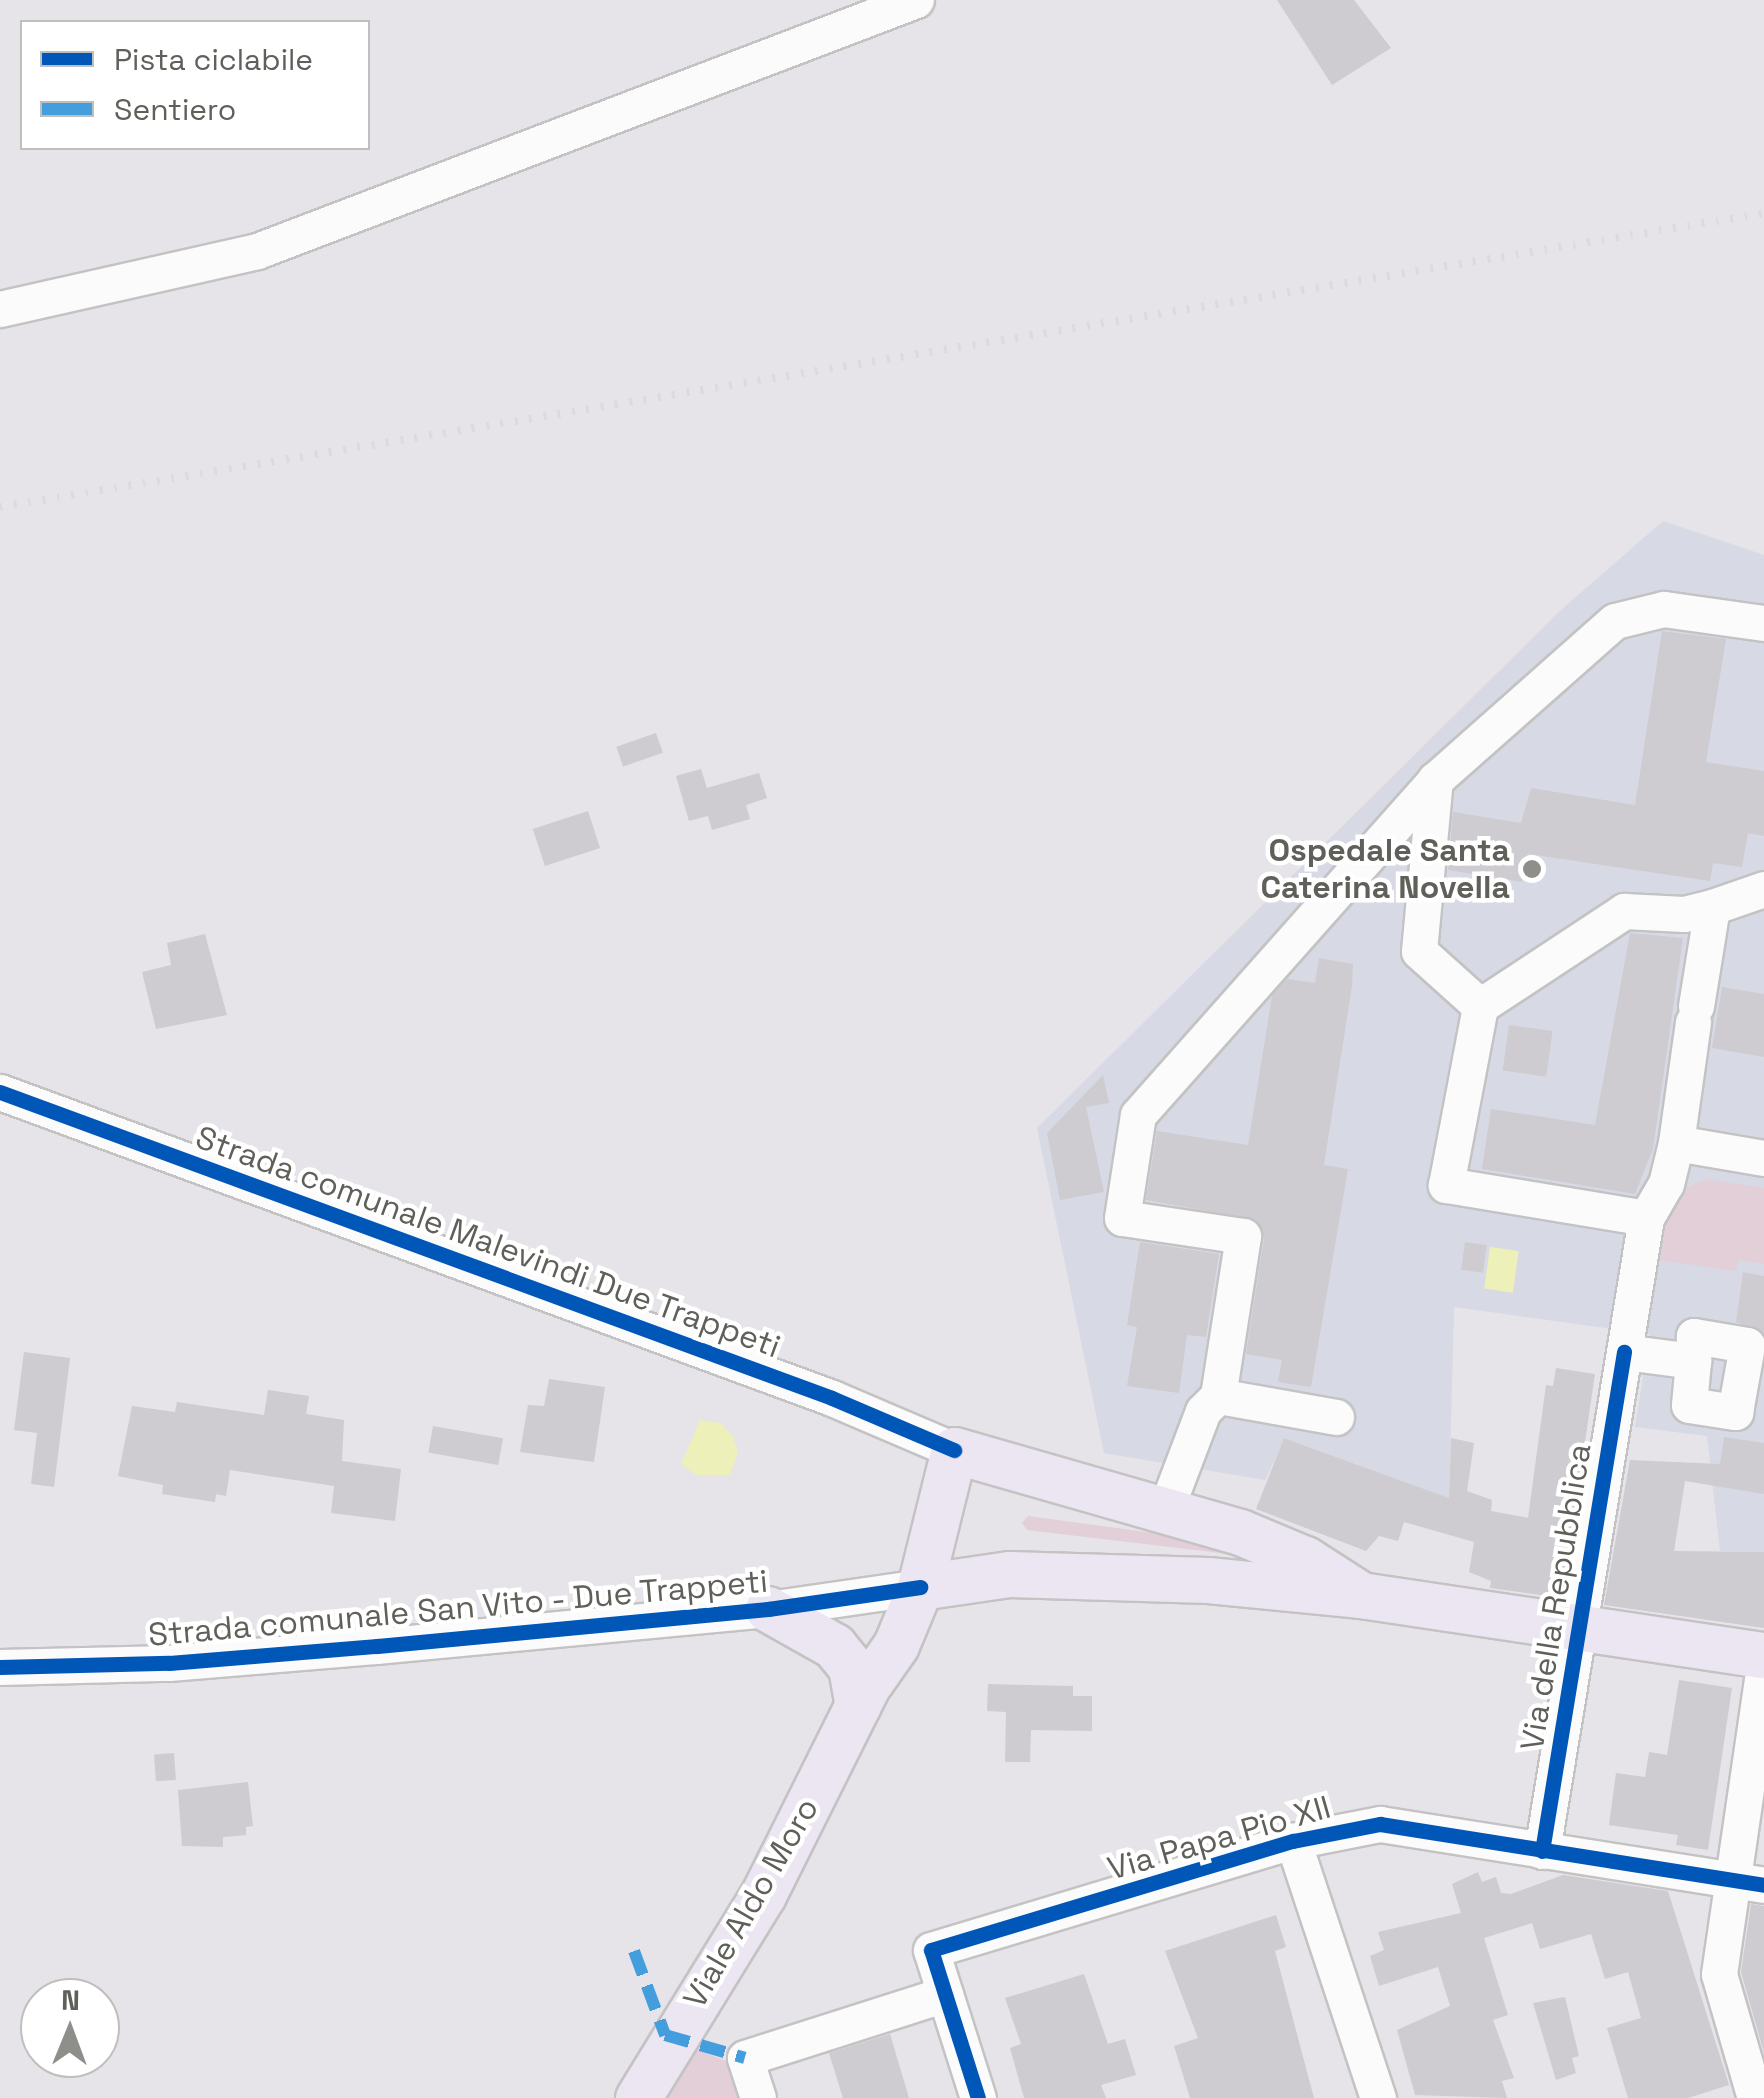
<!DOCTYPE html>
<html>
<head>
<meta charset="utf-8">
<style>
	body { margin:0 }
	#map { position:relative; width:1764px; height:2098px; overflow:hidden; background:#e6e3e9; font-family:"Space Grotesk",sans-serif }
	div>[style] { position:absolute }
	.medical>* { inset:0; background:#d7d9e5 }
	.green>* { inset:0; background:#e3cfd8 }
	.water>* { inset:0; background:#edf1b9; transform-origin:0 0 }
	.building>* { inset:0; background:#ceccd0; transform-origin:0 0 }
	.roads { filter:drop-shadow(2px 0 #c4c3c3) drop-shadow(-2px 0 #c4c3c3) drop-shadow(0 2px #c4c3c3) drop-shadow(0 -2px #c4c3c3) }
	.minor>* { height:35px; margin:-17.5px; padding:0 17.5px; transform-origin:17.5px; border-radius:17.5px; background:#fbfbfc }
	.major>* { height:45px; margin:-22.5px; padding:0 22.5px; transform-origin:22.5px; border-radius:22.5px; background:#ebe6f1 }
	.rail>* { height:8px; margin-top:-4px; transform-origin:0; background:repeating-linear-gradient(90deg,#dcdbdb 0 2.5px,transparent 0 14.5px) }
	.quiet>* { height:12px; margin-top:-6px; transform-origin:0; background:repeating-linear-gradient(90deg,#449ede 0 25px,transparent 0 37px) }
	.cycleway>* { height:15px; margin:-7.5px; padding:0 7.5px; transform-origin:7.5px; border-radius:7.5px; background:#0057b8 }
	.dots>* { width:28px; height:28px; translate:-50% -50%; box-sizing:border-box; border:5px solid #fff; border-radius:50% }
	span { translate:-50% -50%; white-space:nowrap; text-align:center; line-height:1.15; -webkit-text-stroke:9px #fff; paint-order:stroke }
	.poi-label { font-size:32px; color:#5f6059; font-weight:700 }
	.right { translate:-100% -50%; text-align:right }
	.street-label { font-size:32px; color:#5f6059 }
	.legend { position:absolute; left:20px; top:20px; width:350px; height:130px; box-sizing:border-box; background:#fff; border:2px solid #bfbfbd; margin:0; padding:12px 18px; list-style:none; font-size:30px; color:#5f6059 }
	.legend li { display:flex; align-items:center; gap:20px; height:50px }
	.legend b { width:50px; border:2px solid #bfbfbd }
	.north { position:absolute; left:20px; top:1978px; width:100px; height:100px; box-sizing:border-box; background:#fff; border:2px solid #bfbfbd; border-radius:50%; rotate:1deg; font-size:28px; font-weight:700; line-height:40px; text-align:center; color:#5f6059 }
	.north::after { content:''; display:block; margin:auto; width:35px; height:45px; background:#8e8e8b; clip-path:polygon(50% 0,100% 100%,50% 72%,0 100%) }
</style>
</head>
<body>
<div id="map">
	<div class="medical">
		<div style="clip-path:polygon(1663px 521px,1764px 555px,1764px 1552px,1720px 1551px,1707px 1436px,1635px 1427px,1650px 1334px,1454px 1307px,1449px 1498px,1285px 1438px,1265px 1480px,1104px 1453px,1037px 1128px,1561px 610px)"></div>
	</div>
	<div class="green">
		<div style="clip-path:polygon(1705px 1179px,1764px 1188px,1764px 1264px,1738px 1260px,1736px 1271px,1659px 1260px,1670px 1209px,1683px 1189px)"></div>
		<div style="clip-path:polygon(1028px 1516px,1242px 1545px,1246px 1556px,1027px 1530px,1022px 1523px)"></div>
		<div style="clip-path:polygon(692px 2048px,726px 2061px,742px 2098px,664px 2098px)"></div>
	</div>
	<div class="water">
		<div style="left:1490px;top:1247px;width:29px;height:42px;rotate:8deg"></div>
		<div style="clip-path:polygon(700px 1420px,720px 1423px,732px 1435px,738px 1452px,730px 1475px,696px 1475px,681px 1464px)"></div>
	</div>
	<div class="building">
		<div style="clip-path:polygon(1277px 0,1354px 0,1391px 48px,1332px 85px)"></div>
		<div style="clip-path:polygon(1662px 631px,1726px 639px,1706px 762px,1764px 771px,1764px 836px,1748px 833px,1742px 867px,1713px 863px,1710px 881px,1528px 854px,1522px 882px,1448px 870px,1453px 812px,1521px 823px,1531px 788px,1635px 805px)"></div>
		<div style="left:656px;top:733px;width:21px;height:42px;rotate:71deg"></div>
		<div style="clip-path:polygon(701px 769px,707px 788px,759px 773px,767px 798px,746px 805px,750px 819px,712px 830px,708px 816px,689px 821px,676px 776px)"></div>
		<div style="left:588px;top:811px;width:39px;height:58px;rotate:72deg"></div>
		<div style="clip-path:polygon(1630px 933px,1683px 938px,1653px 1149px,1635px 1194px,1482px 1169px,1491px 1109px,1595px 1125px)"></div>
		<div style="clip-path:polygon(205px 934px,227px 1015px,156px 1029px,142px 972px,171px 965px,167px 943px)"></div>
		<div style="clip-path:polygon(1319px 958px,1353px 964px,1352px 986px,1324px 1165px,1348px 1169px,1311px 1387px,1278px 1382px,1282px 1360px,1246px 1354px,1264px 1239px,1257px 1220px,1146px 1200px,1157px 1131px,1248px 1145px,1272px 996px,1287px 979px,1315px 983px)"></div>
		<div style="clip-path:polygon(1722px 987px,1764px 994px,1764px 1057px,1712px 1048px)"></div>
		<div style="left:1509px;top:1025px;width:44px;height:46px;rotate:8deg"></div>
		<div style="clip-path:polygon(1103px 1075px,1109px 1103px,1086px 1107px,1104px 1192px,1060px 1200px,1047px 1133px)"></div>
		<div style="clip-path:polygon(1140px 1242px,1219px 1254px,1206px 1337px,1187px 1335px,1179px 1393px,1127px 1386px,1137px 1327px,1127px 1325px)"></div>
		<div style="left:1465px;top:1242px;width:22px;height:28px;rotate:8deg"></div>
		<div style="clip-path:polygon(1743px 1272px,1764px 1276px,1764px 1332px,1736px 1322px)"></div>
		<div style="clip-path:polygon(24px 1352px,70px 1358px,54px 1487px,31px 1484px,37px 1433px,14px 1430px)"></div>
		<div style="clip-path:polygon(1556px 1368px,1595px 1374px,1562px 1598px,1490px 1588px,1491px 1581px,1469px 1572px,1474px 1542px,1404px 1522px,1398px 1541px,1379px 1536px,1366px 1551px,1256px 1509px,1284px 1438px,1449px 1498px,1451px 1438px,1474px 1443px,1467px 1491px,1492px 1500px,1491px 1511px,1528px 1518px,1546px 1385px,1553px 1386px)"></div>
		<div style="clip-path:polygon(549px 1379px,605px 1387px,594px 1462px,520px 1452px,528px 1405px,544px 1406px)"></div>
		<div style="clip-path:polygon(268px 1390px,309px 1396px,306px 1414px,344px 1420px,342px 1461px,401px 1469px,395px 1521px,331px 1513px,334px 1486px,230px 1470px,226px 1496px,216px 1494px,215px 1502px,162px 1494px,163px 1485px,118px 1476px,132px 1406px,175px 1412px,177px 1402px,264px 1415px)"></div>
		<div style="left:433px;top:1426px;width:71px;height:27px;rotate:10deg"></div>
		<div style="clip-path:polygon(1724px 1437px,1764px 1443px,1764px 1494px,1685px 1481px,1674px 1551px,1764px 1552px,1764px 1628px,1604px 1605px,1630px 1460px,1720px 1464px)"></div>
		<div style="clip-path:polygon(1679px 1680px,1732px 1688px,1708px 1850px,1676px 1845px,1678px 1835px,1609px 1825px,1616px 1773px,1645px 1777px,1649px 1752px,1667px 1755px)"></div>
		<div style="clip-path:polygon(988px 1684px,1073px 1686px,1073px 1696px,1092px 1696px,1092px 1731px,1031px 1730px,1030px 1762px,1005px 1762px,1006px 1712px,987px 1711px)"></div>
		<div style="left:174px;top:1753px;width:27px;height:20px;rotate:86deg"></div>
		<div style="clip-path:polygon(248px 1782px,253px 1826px,246px 1827px,246px 1835px,223px 1837px,223px 1847px,182px 1846px,178px 1790px)"></div>
		<div style="clip-path:polygon(1478px 1872px,1482px 1882px,1496px 1877px,1501px 1893px,1511px 1894px,1563px 1875px,1668px 1891px,1729px 2085px,1688px 2098px,1628px 2098px,1607px 2028px,1641px 2018px,1628px 1972px,1605px 1979px,1591px 1934px,1540px 1949px,1532px 1923px,1484px 1938px,1508px 2015px,1493px 2020px,1514px 2078px,1502px 2081px,1507px 2098px,1415px 2095px,1397px 2030px,1450px 2006px,1438px 1967px,1379px 1986px,1370px 1956px,1384px 1950px,1378px 1932px,1461px 1913px,1452px 1884px)"></div>
		<div style="clip-path:polygon(1751px 1904px,1764px 1906px,1764px 2053px,1741px 1972px)"></div>
		<div style="clip-path:polygon(1276px 1915px,1286px 1947px,1275px 1951px,1314px 2098px,1190px 2098px,1174px 2046px,1198px 2038px,1165px 1951px)"></div>
		<div style="clip-path:polygon(1084px 1974px,1108px 2044px,1125px 2039px,1136px 2075px,1101px 2085px,1106px 2098px,1024px 2098px,1010px 2048px,1021px 2044px,1005px 1998px)"></div>
		<div style="clip-path:polygon(1565px 1997px,1579px 2056px,1572px 2058px,1576px 2073px,1556px 2080px,1533px 2003px)"></div>
		<div style="clip-path:polygon(890px 2034px,909px 2098px,843px 2098px,829px 2053px)"></div>
	</div>
	<div class="roads">
		<div class="minor">
			<div style="left:0;top:309px;width:263px;rotate:-12.7deg"></div>
			<div style="left:257px;top:251px;width:705px;rotate:-20.85deg"></div>
			<div style="left:1480px;top:1006px;width:82px;rotate:-138deg"></div>
			<div style="left:1419px;top:951px;width:172px;rotate:-84.7deg"></div>
			<div style="left:1435px;top:780px;width:240px;rotate:-41.5deg"></div>
			<div style="left:1615px;top:621px;width:50px;rotate:-13.8deg"></div>
			<div style="left:1664px;top:609px;width:101px;rotate:8deg"></div>
			<div style="left:1696px;top:1006px;width:100px;rotate:-80.8deg"></div>
			<div style="left:1712px;top:907px;width:55px;rotate:-19.1deg"></div>
			<div style="left:0;top:1092px;width:886px;rotate:20.19deg"></div>
			<div style="left:832px;top:1398px;width:133px;rotate:23.1deg"></div>
			<div style="left:1676px;top:1143px;width:122px;rotate:-82deg"></div>
			<div style="left:1646px;top:1218px;width:203px;rotate:-170.6deg"></div>
			<div style="left:1446px;top:1185px;width:182px;rotate:-79.2deg"></div>
			<div style="left:1480px;top:1006px;width:173px;rotate:-33.4deg"></div>
			<div style="left:1624px;top:911px;width:60px;rotate:2.9deg"></div>
			<div style="left:1684px;top:914px;width:29px;rotate:-14deg"></div>
			<div style="left:1624px;top:1352px;width:70px;rotate:7.4deg"></div>
			<div style="left:1693px;top:1361px;width:44px;rotate:95.2deg"></div>
			<div style="left:1689px;top:1405px;width:47px;rotate:8.7deg"></div>
			<div style="left:1735px;top:1412px;width:68px;rotate:-79.8deg"></div>
			<div style="left:1747px;top:1345px;width:54px;rotate:-170.4deg"></div>
			<div style="left:1694px;top:1336px;width:25px;rotate:92deg"></div>
			<div style="left:1336px;top:1417px;width:120px;rotate:-169.9deg"></div>
			<div style="left:1218px;top:1396px;width:162px;rotate:-81.1deg"></div>
			<div style="left:1243px;top:1236px;width:122px;rotate:-171.5deg"></div>
			<div style="left:1122px;top:1218px;width:104px;rotate:-81.2deg"></div>
			<div style="left:1138px;top:1115px;width:448px;rotate:-48.4deg"></div>
			<div style="left:1165px;top:1511px;width:107px;rotate:-69.2deg"></div>
			<div style="left:1203px;top:1411px;width:21px;rotate:-45deg"></div>
			<div style="left:0;top:1667px;width:169px;rotate:-1.4deg"></div>
			<div style="left:169px;top:1663px;width:209px;rotate:-4.7deg"></div>
			<div style="left:377px;top:1646px;width:393px;rotate:-5.4deg"></div>
			<div style="left:768px;top:1609px;width:154px;rotate:-8.2deg"></div>
			<div style="left:1293px;top:1841px;width:271px;rotate:71.7deg"></div>
			<div style="left:1542px;top:1851px;width:641px;rotate:-80.67deg"></div>
			<div style="left:1646px;top:1218px;width:39px;rotate:-60deg"></div>
			<div style="left:1666px;top:1184px;width:42px;rotate:-76.3deg"></div>
			<div style="left:1676px;top:1143px;width:89px;rotate:9.7deg"></div>
			<div style="left:758px;top:2098px;width:42px;rotate:-108deg"></div>
			<div style="left:745px;top:2058px;width:210px;rotate:-17.7deg"></div>
			<div style="left:978px;top:2098px;width:155px;rotate:-107.6deg"></div>
			<div style="left:931px;top:1950px;width:378px;rotate:-16.8deg"></div>
			<div style="left:1293px;top:1841px;width:89px;rotate:-11.1deg"></div>
			<div style="left:1380px;top:1824px;width:389px;rotate:9deg"></div>
			<div style="left:1755px;top:2098px;width:129px;rotate:-106.2deg"></div>
			<div style="left:1719px;top:1974px;width:311px;rotate:-81.7deg"></div>
		</div>
		<div class="major">
			<div style="left:920px;top:1587px;width:90px;rotate:-8.3deg"></div>
			<div style="left:1009px;top:1574px;width:199px;rotate:1.7deg"></div>
			<div style="left:1208px;top:1580px;width:154px;rotate:5.6deg"></div>
			<div style="left:1361px;top:1595px;width:407px;rotate:8.5deg"></div>
			<div style="left:768px;top:1609px;width:76px;rotate:29.3deg"></div>
			<div style="left:834px;top:1646px;width:27px;rotate:51deg"></div>
			<div style="left:851px;top:1667px;width:39px;rotate:80deg"></div>
			<div style="left:638px;top:2098px;width:238px;rotate:-58.4deg"></div>
			<div style="left:763px;top:1895px;width:231px;rotate:-63.5deg"></div>
			<div style="left:866px;top:1688px;width:52px;rotate:-55.1deg"></div>
			<div style="left:896px;top:1645px;width:63px;rotate:-67.5deg"></div>
			<div style="left:920px;top:1587px;width:141px;rotate:-76.1deg"></div>
			<div style="left:954px;top:1450px;width:298px;rotate:16deg"></div>
			<div style="left:1240px;top:1532px;width:70px;rotate:22.6deg"></div>
			<div style="left:1305px;top:1559px;width:67px;rotate:32.7deg"></div>
		</div>
	</div>
	<div class="rail">
		<div style="left:0;top:507px;width:1788px;rotate:-9.46deg"></div>
	</div>
	<div class="quiet">
		<div style="left:634px;top:1951px;width:90px;rotate:69.7deg"></div>
		<div style="left:665px;top:2035px;width:83px;rotate:16deg"></div>
	</div>
	<div class="cycleway">
		<div style="left:0;top:1092px;width:886px;rotate:20.19deg"></div>
		<div style="left:832px;top:1398px;width:133px;rotate:23.1deg"></div>
		<div style="left:0;top:1667px;width:169px;rotate:-1.4deg"></div>
		<div style="left:169px;top:1663px;width:209px;rotate:-4.7deg"></div>
		<div style="left:377px;top:1646px;width:393px;rotate:-5.4deg"></div>
		<div style="left:768px;top:1609px;width:154px;rotate:-8.2deg"></div>
		<div style="left:1542px;top:1851px;width:506px;rotate:-80.67deg"></div>
		<div style="left:978px;top:2098px;width:155px;rotate:-107.6deg"></div>
		<div style="left:931px;top:1950px;width:378px;rotate:-16.8deg"></div>
		<div style="left:1293px;top:1841px;width:89px;rotate:-11.1deg"></div>
		<div style="left:1380px;top:1824px;width:389px;rotate:9deg"></div>
	</div>
	<div class="dots">
		<div style="left:1532px;top:869px;background:#8e8e8b"></div>
	</div>
	<div class="poi-label">
		<span class="right" style="left:1510px;top:869px">Ospedale Santa<br>Caterina Novella</span>
	</div>
	<div class="street-label">
		<span style="left:488px;top:1242px;rotate:20deg">Strada comunale Malevindi Due Trappeti</span>
		<span style="left:1556px;top:1597px;rotate:-81deg">Via della Repubblica</span>
		<span style="left:458px;top:1608px;rotate:-5deg">Strada comunale San Vito - Due Trappeti</span>
		<span style="left:1219px;top:1838px;rotate:-16deg">Via Papa Pio XII</span>
		<span style="left:751px;top:1903px;rotate:-60deg">Viale Aldo Moro</span>
	</div>
	<ul class="legend">
	<li><b style="height:12px;background:#0057b8"></b>Pista ciclabile</li>
	<li><b style="height:12px;background:#449ede"></b>Sentiero</li>
	</ul>
	<div class="north">N</div>
</div>
</body>
</html>
